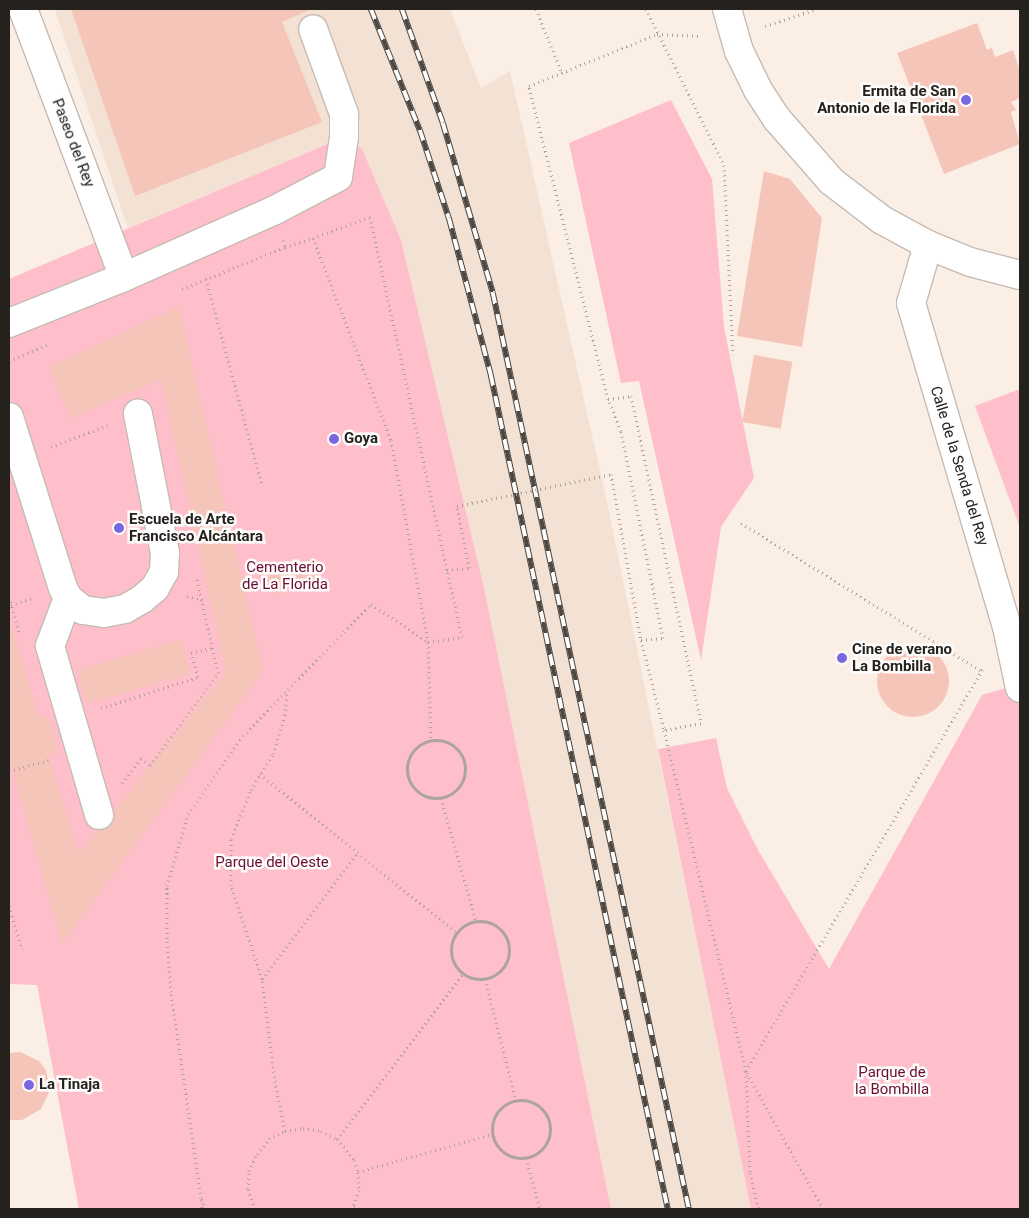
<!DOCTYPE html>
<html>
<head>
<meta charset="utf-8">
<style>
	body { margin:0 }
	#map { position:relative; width:1029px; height:1218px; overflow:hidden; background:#faeee5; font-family:Roboto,sans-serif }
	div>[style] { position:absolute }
	.built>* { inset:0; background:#f3e1d3 }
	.green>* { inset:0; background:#febfca }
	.building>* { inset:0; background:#f6c5ba; transform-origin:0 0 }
	.round { border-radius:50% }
	.path>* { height:3px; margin-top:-1.5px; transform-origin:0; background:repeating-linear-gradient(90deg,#aca39c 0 1px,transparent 0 5px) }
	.path>.ring { margin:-1.5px; padding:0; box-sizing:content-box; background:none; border:3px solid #aca39c; border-radius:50% }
	.roads { filter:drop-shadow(1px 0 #c6bab2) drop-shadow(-1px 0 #c6bab2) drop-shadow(0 1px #c6bab2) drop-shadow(0 -1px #c6bab2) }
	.minor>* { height:28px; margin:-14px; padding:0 14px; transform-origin:14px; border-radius:14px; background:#fff }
	.rail>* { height:5.5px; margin-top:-2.75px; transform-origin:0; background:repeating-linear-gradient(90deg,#fdfdfd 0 11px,#4d4843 0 22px); box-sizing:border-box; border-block:1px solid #4d4843 }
	.path-bridge>* { height:3px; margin-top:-1.5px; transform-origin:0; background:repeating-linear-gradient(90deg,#aca39c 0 1px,transparent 0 5px) }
	.dots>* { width:14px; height:14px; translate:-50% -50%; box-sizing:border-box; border:2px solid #fdfdfd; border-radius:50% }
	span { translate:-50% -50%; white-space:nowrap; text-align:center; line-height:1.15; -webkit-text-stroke:5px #fdfdfd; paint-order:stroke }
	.poi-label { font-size:15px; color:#25211d; font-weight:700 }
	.right { translate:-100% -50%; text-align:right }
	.left { translate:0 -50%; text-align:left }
	.street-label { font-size:15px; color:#25211d }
	.park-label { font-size:15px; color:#6c0e2f }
	.frame { position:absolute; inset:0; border:10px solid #25211d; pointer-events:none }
</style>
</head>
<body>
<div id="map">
	<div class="built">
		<div style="clip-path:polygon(55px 9px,450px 9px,481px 88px,510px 71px,607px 502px,751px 1209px,611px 1209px,483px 583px,401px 240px,344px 137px,128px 228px)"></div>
	</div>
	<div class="green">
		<div style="clip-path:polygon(671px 100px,712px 179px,724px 327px,754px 478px,721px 527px,701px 660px,639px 381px,621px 383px,569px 143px)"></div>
		<div style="clip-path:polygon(344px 137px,362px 149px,401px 240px,483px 583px,611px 1209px,79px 1209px,37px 985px,9px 984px,9px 279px)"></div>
		<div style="clip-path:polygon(1020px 389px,1020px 528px,975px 406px)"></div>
		<div style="clip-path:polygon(1020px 684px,1020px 1209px,751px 1209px,658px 749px,716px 738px,727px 788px,758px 850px,829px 969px,982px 695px)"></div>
	</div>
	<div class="building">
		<div style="clip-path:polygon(71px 9px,312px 9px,282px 22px,322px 122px,135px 196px)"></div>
		<div style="clip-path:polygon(977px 23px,987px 50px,992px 48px,995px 57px,1013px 50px,1020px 71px,1020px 98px,1011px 102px,1016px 110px,1011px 112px,1020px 144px,944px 174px,897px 53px)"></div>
		<div style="clip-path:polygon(764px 171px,790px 179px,822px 218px,802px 347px,737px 336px)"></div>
		<div style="clip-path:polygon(179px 307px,263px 671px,62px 944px,9px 757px,9px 617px,39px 718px,48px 715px,59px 752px,48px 755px,79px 854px,226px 672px,161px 380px,70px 418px,49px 367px)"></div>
		<div style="left:754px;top:355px;width:39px;height:68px;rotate:10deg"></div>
		<div style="left:309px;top:558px;width:22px;height:46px;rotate:69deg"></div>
		<div style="left:181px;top:640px;width:35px;height:108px;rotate:74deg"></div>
		<div class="round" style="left:877px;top:645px;width:72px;height:72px"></div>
		<div style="clip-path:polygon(20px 1052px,39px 1061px,46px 1070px,50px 1090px,41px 1109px,22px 1120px,11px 1120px,9px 1119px,9px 1053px)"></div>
	</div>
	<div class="path">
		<div style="left:536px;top:9px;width:69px;rotate:67.9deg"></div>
		<div style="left:646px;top:9px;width:174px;rotate:63.4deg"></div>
		<div style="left:724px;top:165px;width:190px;rotate:87.3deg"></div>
		<div style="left:765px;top:26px;width:54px;rotate:-18.4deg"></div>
		<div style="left:370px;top:217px;width:61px;rotate:159.8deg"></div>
		<div style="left:313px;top:238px;width:217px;rotate:68.9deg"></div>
		<div style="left:391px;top:440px;width:205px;rotate:79.6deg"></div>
		<div style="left:428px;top:642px;width:99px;rotate:88.3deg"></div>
		<div style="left:283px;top:240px;width:7px;rotate:74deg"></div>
		<div style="left:285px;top:247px;width:29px;rotate:-18deg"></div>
		<div style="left:206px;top:279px;width:213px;rotate:74.8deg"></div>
		<div style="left:182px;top:289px;width:111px;rotate:-22.2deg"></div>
		<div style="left:9px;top:361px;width:43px;rotate:-23deg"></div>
		<div style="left:608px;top:399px;width:23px;rotate:-7deg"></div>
		<div style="left:631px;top:396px;width:334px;rotate:77.9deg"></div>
		<div style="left:701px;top:723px;width:38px;rotate:169deg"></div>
		<div style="left:664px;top:730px;width:351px;rotate:76.5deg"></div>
		<div style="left:746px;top:1071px;width:102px;rotate:87.8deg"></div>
		<div style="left:750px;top:1173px;width:37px;rotate:77deg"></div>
		<div style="left:621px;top:431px;width:35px;rotate:-112deg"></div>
		<div style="left:608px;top:399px;width:323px;rotate:-104.2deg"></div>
		<div style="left:529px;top:86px;width:138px;rotate:-22.1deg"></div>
		<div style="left:657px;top:34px;width:44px;rotate:2.6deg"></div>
		<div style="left:51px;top:447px;width:61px;rotate:-21.1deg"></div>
		<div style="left:741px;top:523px;width:284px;rotate:31.6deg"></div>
		<div style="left:187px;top:596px;width:16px;rotate:15deg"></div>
		<div style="left:9px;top:597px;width:37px;rotate:74deg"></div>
		<div style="left:11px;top:605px;width:22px;rotate:-18deg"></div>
		<div style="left:641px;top:640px;width:93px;rotate:75.7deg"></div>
		<div style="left:101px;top:708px;width:102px;rotate:-17.7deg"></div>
		<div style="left:198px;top:677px;width:25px;rotate:-106deg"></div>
		<div style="left:191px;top:653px;width:22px;rotate:-13deg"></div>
		<div class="ring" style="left:407px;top:740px;width:55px;height:55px"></div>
		<div style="left:9px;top:771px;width:41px;rotate:-15.4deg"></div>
		<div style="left:260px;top:774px;width:253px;rotate:38.9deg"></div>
		<div style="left:122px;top:783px;width:31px;rotate:-53deg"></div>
		<div style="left:141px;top:758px;width:11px;rotate:38deg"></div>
		<div style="left:150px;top:765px;width:114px;rotate:-53.5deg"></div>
		<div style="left:218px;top:673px;width:96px;rotate:-102.6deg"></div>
		<div style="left:441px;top:798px;width:128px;rotate:74.1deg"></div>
		<div style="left:9px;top:906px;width:45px;rotate:73.2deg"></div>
		<div class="ring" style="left:451px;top:921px;width:55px;height:55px"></div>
		<div style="left:262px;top:979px;width:158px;rotate:-53deg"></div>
		<div style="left:485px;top:979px;width:126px;rotate:75.7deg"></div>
		<div class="ring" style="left:492px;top:1100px;width:55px;height:55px"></div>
		<div style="left:285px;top:1131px;width:50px;rotate:-101.5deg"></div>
		<div style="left:275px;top:1082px;width:104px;rotate:-97.2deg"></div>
		<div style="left:262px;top:979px;width:99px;rotate:-108.3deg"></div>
		<div style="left:231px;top:885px;width:46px;rotate:-90deg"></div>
		<div style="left:231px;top:839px;width:53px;rotate:-67.8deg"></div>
		<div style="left:251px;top:790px;width:42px;rotate:-58.6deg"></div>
		<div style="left:273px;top:754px;width:41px;rotate:-72.9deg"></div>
		<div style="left:285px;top:715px;width:22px;rotate:-85deg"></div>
		<div style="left:337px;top:1139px;width:208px;rotate:-52.6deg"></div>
		<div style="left:526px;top:1158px;width:53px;rotate:74.6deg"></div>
		<div style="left:358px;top:1172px;width:139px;rotate:-15.8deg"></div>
		<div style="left:202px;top:1202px;width:7px;rotate:90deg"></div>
		<div style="left:354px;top:1207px;width:5px;rotate:22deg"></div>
		<div style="left:206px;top:1209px;width:12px;rotate:-114deg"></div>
		<div style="left:201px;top:1198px;width:208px;rotate:-98.3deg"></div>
		<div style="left:171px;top:992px;width:53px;rotate:-94.3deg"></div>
		<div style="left:167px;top:939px;width:53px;rotate:-90deg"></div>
		<div style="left:167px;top:886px;width:75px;rotate:-73.7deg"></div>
		<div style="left:188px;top:814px;width:95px;rotate:-54.8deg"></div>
		<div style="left:243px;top:736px;width:184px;rotate:-45.9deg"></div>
		<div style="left:371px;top:604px;width:69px;rotate:33.7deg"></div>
		<div style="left:428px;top:642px;width:34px;rotate:-8deg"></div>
		<div style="left:462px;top:637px;width:69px;rotate:-102.6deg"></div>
		<div style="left:255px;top:1209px;width:21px;rotate:-109deg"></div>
		<div style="left:248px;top:1189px;width:18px;rotate:-87deg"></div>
		<div style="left:249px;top:1171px;width:19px;rotate:-65deg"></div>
		<div style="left:257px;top:1154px;width:19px;rotate:-51deg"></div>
		<div style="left:269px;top:1139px;width:18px;rotate:-27deg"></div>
		<div style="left:285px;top:1131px;width:18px;rotate:-9deg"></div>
		<div style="left:303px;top:1128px;width:18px;rotate:9deg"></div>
		<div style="left:321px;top:1131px;width:18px;rotate:27deg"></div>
		<div style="left:337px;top:1139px;width:27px;rotate:51deg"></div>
		<div style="left:354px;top:1160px;width:13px;rotate:72deg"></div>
		<div style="left:358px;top:1172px;width:18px;rotate:87deg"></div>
		<div style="left:359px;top:1190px;width:20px;rotate:110deg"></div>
		<div style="left:823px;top:1209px;width:158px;rotate:-119.2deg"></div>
		<div style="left:746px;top:1071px;width:467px;rotate:-59.5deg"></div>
	</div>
	<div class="roads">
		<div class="minor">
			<div style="left:23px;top:9px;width:286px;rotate:69.4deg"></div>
			<div style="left:727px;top:9px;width:44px;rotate:74.1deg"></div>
			<div style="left:739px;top:51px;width:43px;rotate:64deg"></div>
			<div style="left:758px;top:90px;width:35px;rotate:57deg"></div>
			<div style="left:777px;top:119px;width:82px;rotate:48.9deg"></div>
			<div style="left:831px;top:181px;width:64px;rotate:37.4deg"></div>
			<div style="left:882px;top:220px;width:52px;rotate:28.5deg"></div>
			<div style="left:928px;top:245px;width:45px;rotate:22deg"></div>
			<div style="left:970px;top:262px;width:52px;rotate:14.6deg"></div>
			<div style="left:928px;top:245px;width:60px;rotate:106.3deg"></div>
			<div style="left:911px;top:303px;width:338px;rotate:73.5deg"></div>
			<div style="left:1007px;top:627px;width:62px;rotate:78deg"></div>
			<div style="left:9px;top:323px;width:124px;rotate:-21.8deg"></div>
			<div style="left:124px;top:277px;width:165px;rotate:-23.9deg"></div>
			<div style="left:275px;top:210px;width:71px;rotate:-27.6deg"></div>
			<div style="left:338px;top:177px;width:40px;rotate:-81.5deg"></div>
			<div style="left:344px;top:137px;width:23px;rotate:-90deg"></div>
			<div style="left:344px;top:114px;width:90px;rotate:-110deg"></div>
			<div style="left:9px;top:417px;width:179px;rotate:72.5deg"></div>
			<div style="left:63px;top:588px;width:11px;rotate:63deg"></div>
			<div style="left:68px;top:598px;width:19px;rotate:39deg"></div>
			<div style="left:83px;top:610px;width:21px;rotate:8deg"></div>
			<div style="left:104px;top:613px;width:21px;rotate:-11deg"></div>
			<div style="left:125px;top:609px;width:20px;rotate:-30deg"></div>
			<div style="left:142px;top:599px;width:17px;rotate:-40deg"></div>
			<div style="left:155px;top:588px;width:18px;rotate:-61deg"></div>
			<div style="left:164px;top:572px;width:19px;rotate:-87deg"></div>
			<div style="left:165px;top:553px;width:142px;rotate:-101deg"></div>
			<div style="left:68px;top:598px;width:51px;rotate:110.6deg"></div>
			<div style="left:50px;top:646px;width:176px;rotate:73.8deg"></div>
		</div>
	</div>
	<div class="rail">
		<div style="left:371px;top:9px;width:131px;rotate:68deg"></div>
		<div style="left:420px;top:130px;width:93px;rotate:71.8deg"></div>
		<div style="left:449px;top:218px;width:163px;rotate:75deg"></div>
		<div style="left:491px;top:375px;width:853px;rotate:78.02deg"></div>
		<div style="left:402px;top:9px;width:121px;rotate:70.2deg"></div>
		<div style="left:443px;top:123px;width:177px;rotate:73.6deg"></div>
		<div style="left:493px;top:293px;width:937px;rotate:77.92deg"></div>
	</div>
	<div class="path-bridge">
		<div style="left:370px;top:217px;width:361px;rotate:77.7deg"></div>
		<div style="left:447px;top:570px;width:22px;rotate:-5deg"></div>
		<div style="left:469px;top:568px;width:63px;rotate:-101deg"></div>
		<div style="left:457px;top:506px;width:157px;rotate:-11.7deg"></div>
		<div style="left:611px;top:474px;width:169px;rotate:79.8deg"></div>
		<div style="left:641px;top:640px;width:22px;rotate:-5deg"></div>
		<div style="left:663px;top:638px;width:211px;rotate:-101.5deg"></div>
	</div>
	<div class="dots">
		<div style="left:966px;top:100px;background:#7967e2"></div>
		<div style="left:334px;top:439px;background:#7967e2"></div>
		<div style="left:119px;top:528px;background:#7967e2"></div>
		<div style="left:842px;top:658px;background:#7967e2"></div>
		<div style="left:29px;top:1085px;background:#7967e2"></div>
	</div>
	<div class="poi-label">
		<span class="right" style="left:956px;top:100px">Ermita de San<br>Antonio de la Florida</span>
		<span class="left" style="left:344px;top:439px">Goya</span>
		<span class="left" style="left:129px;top:528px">Escuela de Arte<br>Francisco Alcántara</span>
		<span class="left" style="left:852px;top:658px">Cine de verano<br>La Bombilla</span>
		<span class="left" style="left:39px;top:1085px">La Tinaja</span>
	</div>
	<div class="street-label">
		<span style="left:73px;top:143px;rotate:69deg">Paseo del Rey</span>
		<span style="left:959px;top:466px;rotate:73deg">Calle de la Senda del Rey</span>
	</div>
	<div class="park-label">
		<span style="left:285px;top:576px">Cementerio<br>de La Florida</span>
		<span style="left:272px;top:863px">Parque del Oeste</span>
		<span style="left:892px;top:1081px">Parque de<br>la Bombilla</span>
	</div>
	<div class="frame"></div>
</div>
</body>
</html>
